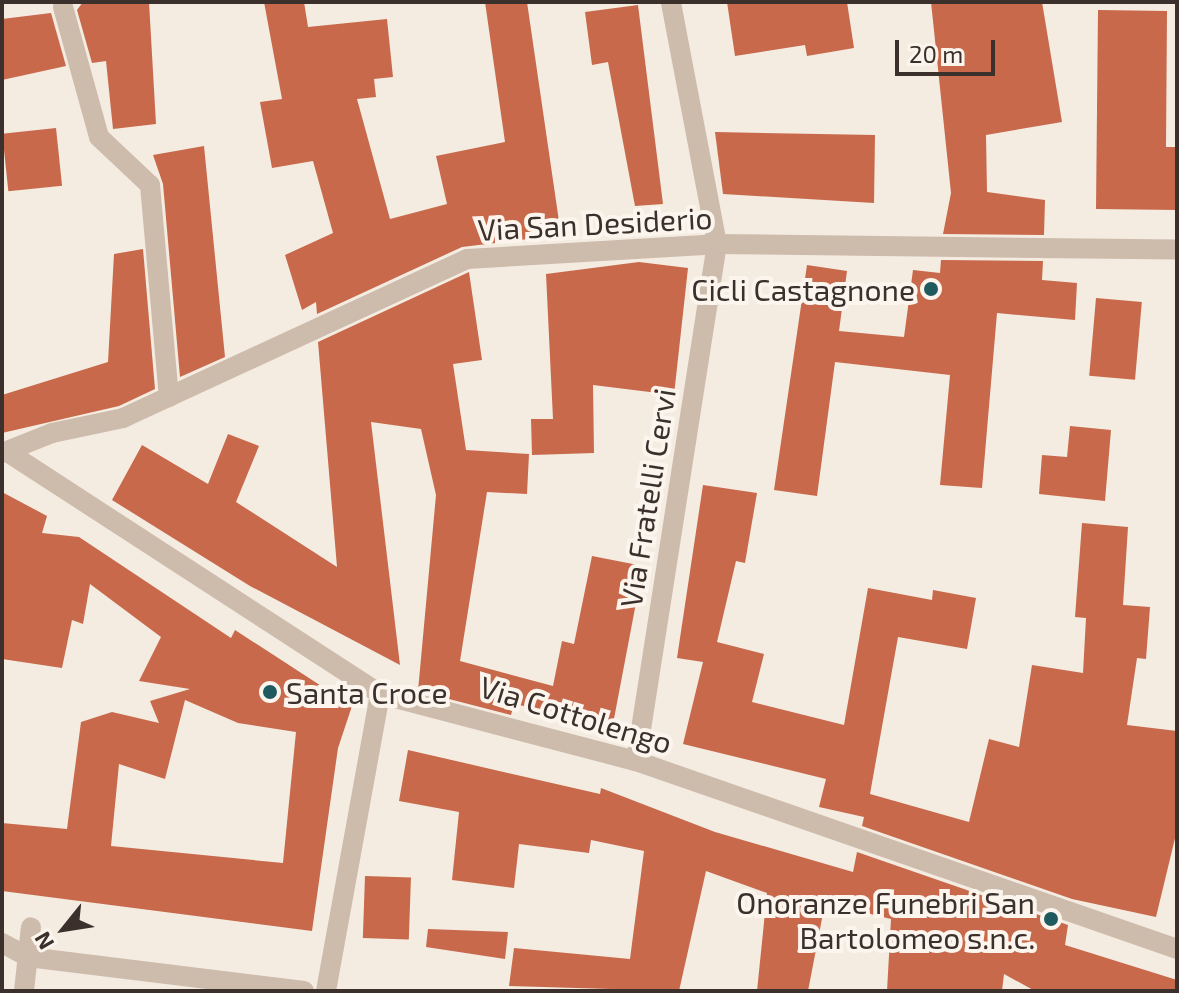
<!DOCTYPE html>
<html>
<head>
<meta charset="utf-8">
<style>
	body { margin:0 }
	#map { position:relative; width:1179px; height:993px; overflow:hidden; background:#f4ebe1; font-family:"Exo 2",sans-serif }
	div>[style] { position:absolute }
	.building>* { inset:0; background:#c8694b; transform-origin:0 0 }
	.minor>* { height:20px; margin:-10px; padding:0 10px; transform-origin:10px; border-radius:10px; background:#cdbbac }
	.dots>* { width:22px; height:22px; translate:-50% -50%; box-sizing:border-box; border:4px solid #fbf5ee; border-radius:50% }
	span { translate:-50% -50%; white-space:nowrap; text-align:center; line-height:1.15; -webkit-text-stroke:8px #fbf5ee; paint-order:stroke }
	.street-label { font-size:30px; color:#3b302b }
	.poi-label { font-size:30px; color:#3b302b }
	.right { translate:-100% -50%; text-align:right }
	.left { translate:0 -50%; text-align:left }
	.frame { position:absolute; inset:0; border:4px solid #3b302b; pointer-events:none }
	.north { position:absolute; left:24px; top:889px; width:80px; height:80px; -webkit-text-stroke:6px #fbf5ee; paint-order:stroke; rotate:240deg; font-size:22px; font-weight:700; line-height:32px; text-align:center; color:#3b302b }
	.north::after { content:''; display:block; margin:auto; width:28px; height:36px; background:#3b302b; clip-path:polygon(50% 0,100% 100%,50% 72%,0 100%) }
	.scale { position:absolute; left:895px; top:40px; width:100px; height:36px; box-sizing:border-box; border:4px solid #3b302b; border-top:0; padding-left:10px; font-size:24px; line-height:28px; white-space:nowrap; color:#3b302b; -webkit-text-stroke:6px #fbf5ee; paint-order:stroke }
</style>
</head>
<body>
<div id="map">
	<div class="building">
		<div style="clip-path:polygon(83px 2px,149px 2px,156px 124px,113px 129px,106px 61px,92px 63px,77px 10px)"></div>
		<div style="clip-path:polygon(264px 2px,304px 2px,308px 27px,387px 19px,393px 77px,374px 79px,376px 97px,357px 99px,390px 219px,447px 204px,436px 156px,505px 142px,485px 2px,527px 2px,561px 235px,462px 247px,317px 314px,316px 302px,302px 310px,285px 255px,333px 233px,313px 161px,272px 168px,260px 102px,282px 99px)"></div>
		<div style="clip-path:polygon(727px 2px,847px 2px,854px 48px,807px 56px,805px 45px,735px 56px)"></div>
		<div style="clip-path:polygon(931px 2px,1042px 2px,1062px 122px,986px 135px,987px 192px,1045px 200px,1044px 235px,943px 234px,951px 193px)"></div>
		<div style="clip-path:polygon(638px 5px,663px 204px,635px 206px,608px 62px,592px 65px,585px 12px)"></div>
		<div style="clip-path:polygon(1098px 10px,1167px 11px,1166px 147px,1177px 147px,1177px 210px,1096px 209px)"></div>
		<div style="clip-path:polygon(51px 13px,66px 66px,2px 80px,2px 19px)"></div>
		<div style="left:56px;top:128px;width:58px;height:54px;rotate:84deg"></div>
		<div style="clip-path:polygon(715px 132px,875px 135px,874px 203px,723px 194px)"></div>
		<div style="clip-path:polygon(204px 146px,225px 357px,180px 377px,163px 184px,153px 155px)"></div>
		<div style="clip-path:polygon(143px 249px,155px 389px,119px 406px,2px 433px,2px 395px,108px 362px,114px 254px)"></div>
		<div style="clip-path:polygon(941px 260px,1043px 261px,1042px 280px,1077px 283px,1075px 320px,997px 313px,982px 488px,940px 485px,950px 375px,835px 362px,817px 496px,774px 490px,807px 265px,847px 271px,839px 331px,904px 337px,913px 270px,940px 273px)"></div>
		<div style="clip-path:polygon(639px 262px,688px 268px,674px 395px,593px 385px,594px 453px,532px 455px,531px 419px,553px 419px,546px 274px)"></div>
		<div style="clip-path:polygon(469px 272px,482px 360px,453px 364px,466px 450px,529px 454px,527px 494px,487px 492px,460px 661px,553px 686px,562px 641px,574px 644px,592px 556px,643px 566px,613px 724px,514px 704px,511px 715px,418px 691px,436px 495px,421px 429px,371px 422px,400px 665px,250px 586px,112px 500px,142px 445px,208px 484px,228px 434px,259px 446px,236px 502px,337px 567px,318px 342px)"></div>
		<div style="left:1096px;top:298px;width:46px;height:78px;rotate:5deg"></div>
		<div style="clip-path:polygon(1070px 426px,1111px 430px,1105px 501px,1039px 494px,1042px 455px,1067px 457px)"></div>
		<div style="clip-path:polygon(703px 485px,757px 493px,745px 563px,736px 561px,717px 642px,764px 654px,752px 702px,844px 725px,868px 588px,932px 600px,933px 590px,976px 598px,967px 649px,898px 637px,870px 794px,969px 822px,989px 739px,1019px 747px,1032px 665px,1083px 673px,1086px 618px,1075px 617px,1082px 523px,1128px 527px,1123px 605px,1150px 607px,1146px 659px,1137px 658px,1127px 725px,1177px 731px,1177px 830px,1156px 917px,1072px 899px,862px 826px,864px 817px,819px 807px,826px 779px,683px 744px,703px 662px,677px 658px)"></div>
		<div style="clip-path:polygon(evenodd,2px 492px,47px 516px,42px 533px,79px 537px,231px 638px,235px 630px,352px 706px,338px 748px,312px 931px,2px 891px,2px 823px,67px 829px,81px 722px,112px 712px,159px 723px,150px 701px,190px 689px,139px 681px,161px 637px,90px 584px,83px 624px,72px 620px,62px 668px,2px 659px,2px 492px,185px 700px,238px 723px,296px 732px,283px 863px,111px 846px,119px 764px,165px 779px,185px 700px)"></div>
		<div style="clip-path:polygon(408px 750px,600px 794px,601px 788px,715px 832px,853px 872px,857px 852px,1068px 925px,1065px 945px,1177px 980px,1177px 991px,1035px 991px,1004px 974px,1002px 991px,887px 991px,891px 919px,825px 903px,808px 991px,757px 991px,767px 893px,706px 871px,679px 991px,509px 986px,514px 948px,630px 959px,644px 851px,591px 840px,589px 853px,519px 844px,514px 888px,452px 880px,459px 812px,399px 801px)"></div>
		<div style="left:365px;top:876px;width:46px;height:62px;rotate:2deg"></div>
		<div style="clip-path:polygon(428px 929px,508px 932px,505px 959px,426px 947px)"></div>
	</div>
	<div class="minor">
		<div style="left:63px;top:7px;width:135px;rotate:74.5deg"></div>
		<div style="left:99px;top:137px;width:70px;rotate:43.3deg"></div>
		<div style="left:150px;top:185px;width:213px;rotate:84.9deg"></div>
		<div style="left:2px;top:453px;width:54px;rotate:-21.8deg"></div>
		<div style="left:52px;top:433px;width:73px;rotate:-11.9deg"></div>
		<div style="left:123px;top:418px;width:379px;rotate:-24.8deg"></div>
		<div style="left:467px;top:259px;width:250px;rotate:-3.4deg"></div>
		<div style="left:717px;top:244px;width:460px;rotate:0.7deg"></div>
		<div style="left:9px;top:453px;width:442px;rotate:33deg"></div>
		<div style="left:380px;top:694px;width:265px;rotate:14.7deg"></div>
		<div style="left:636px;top:761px;width:573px;rotate:19.16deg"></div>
		<div style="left:636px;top:761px;width:523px;rotate:-81.1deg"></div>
		<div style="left:717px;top:244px;width:246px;rotate:-100.8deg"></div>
		<div style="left:2px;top:943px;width:30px;rotate:28deg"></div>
		<div style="left:28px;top:957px;width:278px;rotate:7deg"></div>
		<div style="left:24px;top:991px;width:64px;rotate:-83.8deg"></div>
		<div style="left:326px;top:991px;width:302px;rotate:-79.7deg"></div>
	</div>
	<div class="dots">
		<div style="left:931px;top:289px;background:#1f5a5e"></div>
		<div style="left:270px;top:692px;background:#1f5a5e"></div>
		<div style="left:1051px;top:919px;background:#1f5a5e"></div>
	</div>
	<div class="street-label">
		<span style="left:595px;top:223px;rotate:-3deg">Via San Desiderio</span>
		<span style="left:647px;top:498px;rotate:-81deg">Via Fratelli Cervi</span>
		<span style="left:576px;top:714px;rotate:17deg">Via Cottolengo</span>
	</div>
	<div class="poi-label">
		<span class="right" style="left:915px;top:289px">Cicli Castagnone</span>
		<span class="left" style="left:286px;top:692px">Santa Croce</span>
		<span class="right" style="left:1035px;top:919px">Onoranze Funebri San<br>Bartolomeo s.n.c.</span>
	</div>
	<div class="frame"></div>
	<div class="north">N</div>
	<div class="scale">20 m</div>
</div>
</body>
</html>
